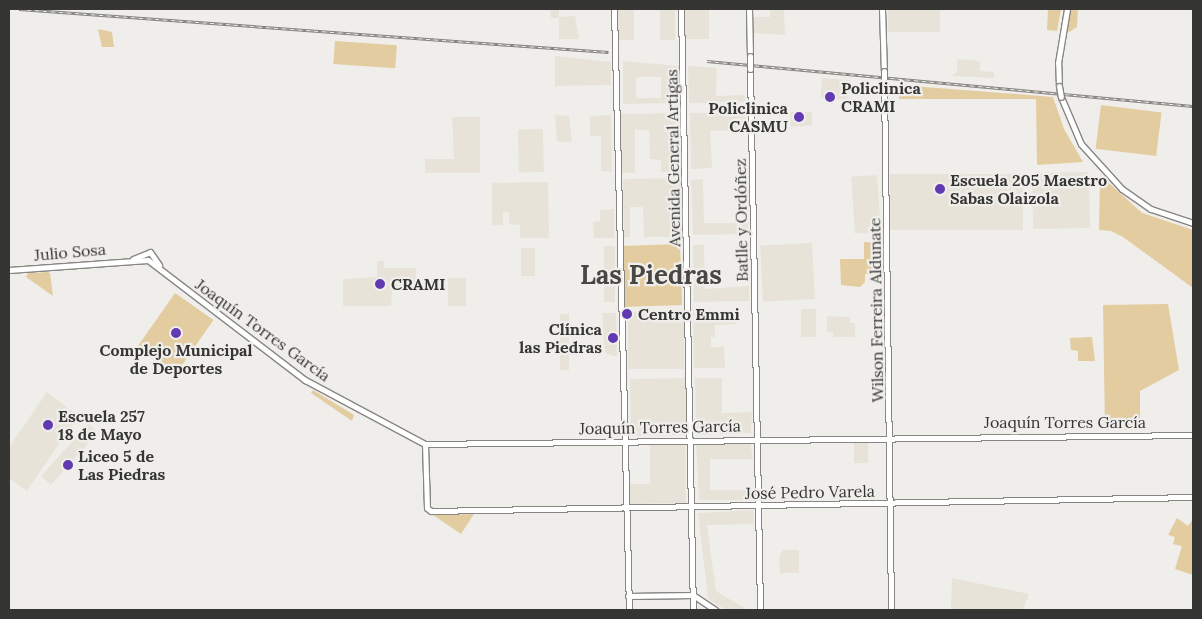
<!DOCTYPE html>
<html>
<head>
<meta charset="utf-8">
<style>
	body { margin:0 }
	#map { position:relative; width:1202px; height:619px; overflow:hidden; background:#f0eeeb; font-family:Lora,serif }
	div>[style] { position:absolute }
	.built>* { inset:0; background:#e8e3d9; transform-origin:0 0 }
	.round { border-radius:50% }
	.green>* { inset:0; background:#e3cca0; transform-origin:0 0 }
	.roads { filter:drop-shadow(1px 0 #878683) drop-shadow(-1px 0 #878683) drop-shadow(0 1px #878683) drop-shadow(0 -1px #878683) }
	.secondary>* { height:5px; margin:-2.5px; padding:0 2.5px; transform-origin:2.5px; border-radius:2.5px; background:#fff }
	.rail>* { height:3px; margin-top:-1.5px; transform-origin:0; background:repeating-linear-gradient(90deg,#f0eeeb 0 4px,#83827f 0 8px); box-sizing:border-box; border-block:1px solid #83827f }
	.bridges { filter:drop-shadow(1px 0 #878683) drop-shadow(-1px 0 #878683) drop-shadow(0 1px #878683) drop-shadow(0 -1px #878683) }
	.secondary-bridge>* { height:5px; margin:-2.5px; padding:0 2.5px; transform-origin:2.5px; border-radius:2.5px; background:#fff }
	.dots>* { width:14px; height:14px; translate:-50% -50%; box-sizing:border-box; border:2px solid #f0eeeb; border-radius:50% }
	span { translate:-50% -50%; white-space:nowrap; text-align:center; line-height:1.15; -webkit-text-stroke:4.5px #f0eeeb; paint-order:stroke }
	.poi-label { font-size:16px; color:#353533; font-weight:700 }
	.left { translate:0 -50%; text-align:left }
	.right { translate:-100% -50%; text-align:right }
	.street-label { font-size:16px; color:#353533 }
	.town-label { font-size:26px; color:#494744; font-weight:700 }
	.frame { position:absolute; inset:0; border:10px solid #353533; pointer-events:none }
</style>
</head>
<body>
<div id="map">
	<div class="built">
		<div style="clip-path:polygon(550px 9px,559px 9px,559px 17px,575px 16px,579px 39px,559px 39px,559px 18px,551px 18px)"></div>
		<div style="left:616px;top:9px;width:18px;height:31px"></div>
		<div style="left:660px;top:9px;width:15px;height:31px"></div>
		<div style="clip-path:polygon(770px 9px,784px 9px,785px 35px,754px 33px,753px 17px,770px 17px)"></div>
		<div style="left:888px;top:9px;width:52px;height:23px"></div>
		<div style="left:709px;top:10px;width:29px;height:25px;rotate:90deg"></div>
		<div style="clip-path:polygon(555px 56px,611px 62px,611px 85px,555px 86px)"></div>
		<div style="clip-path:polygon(957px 59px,980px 61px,980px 71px,994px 72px,994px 78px,951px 76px,957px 72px)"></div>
		<div style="clip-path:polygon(evenodd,623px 61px,679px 66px,679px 103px,623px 104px,623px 61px,636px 77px,661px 77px,661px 98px,636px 98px,636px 77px)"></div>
		<div style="clip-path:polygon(688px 66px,717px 68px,716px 96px,745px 95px,746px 102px,689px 103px)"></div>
		<div style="left:822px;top:78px;width:28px;height:20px;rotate:4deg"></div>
		<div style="clip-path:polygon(746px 112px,746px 130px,710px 131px,712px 168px,691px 169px,690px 113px)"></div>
		<div style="clip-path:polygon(790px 112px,812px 112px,812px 125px,791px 127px)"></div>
		<div style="clip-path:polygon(679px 113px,679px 172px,661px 172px,661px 160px,650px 159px,649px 130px,635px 130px,635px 173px,621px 173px,620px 114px)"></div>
		<div style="clip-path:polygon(555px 115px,569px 116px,572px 142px,557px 142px)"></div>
		<div style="clip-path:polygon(611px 115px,612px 172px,601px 171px,601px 136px,590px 136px,590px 116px)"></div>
		<div style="clip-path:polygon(452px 117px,480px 117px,480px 173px,425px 173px,425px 159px,454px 159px)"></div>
		<div style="left:543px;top:129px;width:43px;height:25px;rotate:89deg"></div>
		<div style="left:1089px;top:172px;width:56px;height:57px;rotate:89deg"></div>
		<div style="left:1023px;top:174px;width:56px;height:133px;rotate:90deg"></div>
		<div style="left:877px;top:175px;width:57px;height:26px;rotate:86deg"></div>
		<div style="clip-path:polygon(683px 178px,684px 237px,644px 237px,643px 207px,630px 207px,630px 237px,624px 237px,623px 179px)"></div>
		<div style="clip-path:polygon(703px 179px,704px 223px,748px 223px,748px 234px,693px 235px,691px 180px)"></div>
		<div style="clip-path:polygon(548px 182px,549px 238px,520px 238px,520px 225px,509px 224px,509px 212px,503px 212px,503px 225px,492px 225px,492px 183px)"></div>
		<div style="clip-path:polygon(614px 209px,614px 238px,594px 238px,593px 222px,600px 221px,600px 210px)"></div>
		<div style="left:812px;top:243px;width:56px;height:52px;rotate:87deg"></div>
		<div class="round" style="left:733px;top:245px;width:18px;height:18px"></div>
		<div style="clip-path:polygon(693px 245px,704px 245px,705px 289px,749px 286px,749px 301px,694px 302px)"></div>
		<div style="left:604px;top:246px;width:11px;height:56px"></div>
		<div style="left:521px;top:248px;width:14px;height:28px"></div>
		<div style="clip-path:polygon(377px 261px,384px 261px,384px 268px,416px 268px,416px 290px,392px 289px,391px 306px,343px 306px,343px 279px,377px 277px)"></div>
		<div style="left:448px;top:278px;width:18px;height:28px"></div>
		<div style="left:801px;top:309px;width:15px;height:28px"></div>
		<div style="clip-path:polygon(693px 310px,736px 310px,736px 324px,715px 325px,715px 337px,711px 337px,711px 347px,724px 347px,725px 368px,694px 368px)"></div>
		<div style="left:628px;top:312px;width:56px;height:57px"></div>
		<div style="clip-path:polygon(602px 313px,616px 313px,617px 357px,605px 353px)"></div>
		<div style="left:560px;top:314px;width:9px;height:56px"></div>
		<div style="clip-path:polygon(827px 316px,850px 317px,850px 323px,855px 323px,855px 337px,833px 337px,833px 332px,827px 332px)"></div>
		<div style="left:686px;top:378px;width:57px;height:56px;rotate:89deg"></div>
		<div style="clip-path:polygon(695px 378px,722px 378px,722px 413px,752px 412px,751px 433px,696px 435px)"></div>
		<div style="clip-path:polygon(47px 392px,78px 416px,27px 491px,9px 478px,9px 447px)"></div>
		<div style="left:88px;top:424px;width:13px;height:70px;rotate:42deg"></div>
		<div style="left:854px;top:441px;width:14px;height:22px"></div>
		<div style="clip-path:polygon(750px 442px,753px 459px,710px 459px,710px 490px,753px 490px,753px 500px,699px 500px,696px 443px)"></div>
		<div style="clip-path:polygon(650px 444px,685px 444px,686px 503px,629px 504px,629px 484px,650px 484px)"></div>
		<div style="clip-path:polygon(753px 510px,754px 524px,707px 525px,716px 591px,748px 610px,726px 610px,708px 599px,698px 513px)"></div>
		<div style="clip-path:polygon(783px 550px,799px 550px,799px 573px,780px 573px,779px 557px)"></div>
		<div style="clip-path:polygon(952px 578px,1029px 594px,1023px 610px,951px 610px)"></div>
	</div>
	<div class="green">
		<div style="clip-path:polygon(1048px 9px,1061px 9px,1057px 31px,1047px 30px)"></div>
		<div style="clip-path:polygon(1069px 9px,1078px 9px,1077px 27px,1069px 32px,1066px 29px)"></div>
		<div style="clip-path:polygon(98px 29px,112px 32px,114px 47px,102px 47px)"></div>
		<div style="left:335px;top:41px;width:62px;height:23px;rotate:4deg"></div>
		<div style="clip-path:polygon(899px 85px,1053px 97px,1064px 129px,1083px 162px,1037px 165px,1036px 99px,899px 99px)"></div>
		<div style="left:1101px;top:105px;width:61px;height:44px;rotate:7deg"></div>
		<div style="clip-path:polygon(1100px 175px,1142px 213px,1193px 230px,1193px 288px,1123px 237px,1111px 231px,1099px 230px)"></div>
		<div style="clip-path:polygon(864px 242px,878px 243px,880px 273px,865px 274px,865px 282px,860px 287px,841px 285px,840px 259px,864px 259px)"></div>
		<div style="left:680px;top:244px;width:61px;height:59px;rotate:88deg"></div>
		<div style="clip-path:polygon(48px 272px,50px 273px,53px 296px,26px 277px,28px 273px)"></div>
		<div style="left:175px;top:293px;width:47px;height:64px;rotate:35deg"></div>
		<div style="clip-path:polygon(1168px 304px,1179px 370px,1140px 391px,1140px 429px,1105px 430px,1103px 305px)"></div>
		<div style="clip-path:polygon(1092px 337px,1095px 361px,1078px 361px,1078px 351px,1071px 350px,1070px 338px)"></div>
		<div style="clip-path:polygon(313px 390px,354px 415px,352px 421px,311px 393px)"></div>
		<div style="clip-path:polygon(474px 514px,461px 534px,433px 515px)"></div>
		<div style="clip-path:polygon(1177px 518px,1188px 526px,1193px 519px,1193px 575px,1175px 569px,1182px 546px,1173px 544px,1175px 537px,1168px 535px)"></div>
	</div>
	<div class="roads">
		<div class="secondary">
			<div style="left:614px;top:9px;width:601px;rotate:88.57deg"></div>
			<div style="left:681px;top:9px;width:601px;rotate:88.86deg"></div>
			<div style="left:749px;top:9px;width:47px;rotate:88.8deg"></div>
			<div style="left:882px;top:9px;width:62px;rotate:88.2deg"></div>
			<div style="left:750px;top:69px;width:541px;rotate:88.94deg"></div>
			<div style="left:884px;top:81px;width:529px;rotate:89.24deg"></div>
			<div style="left:1059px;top:86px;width:23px;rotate:-92deg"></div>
			<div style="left:1058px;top:63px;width:55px;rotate:-80.5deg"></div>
			<div style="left:1061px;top:97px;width:51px;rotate:66.9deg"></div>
			<div style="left:1081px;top:144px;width:61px;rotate:47.7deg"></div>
			<div style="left:1122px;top:189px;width:35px;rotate:35deg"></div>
			<div style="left:1151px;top:209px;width:44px;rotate:18.4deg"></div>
			<div style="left:133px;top:259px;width:18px;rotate:-22deg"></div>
			<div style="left:150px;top:252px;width:16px;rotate:55deg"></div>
			<div style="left:9px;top:270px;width:139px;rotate:-4.1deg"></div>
			<div style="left:148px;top:260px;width:198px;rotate:37.4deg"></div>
			<div style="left:305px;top:380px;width:136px;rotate:28.1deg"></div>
			<div style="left:425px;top:444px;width:768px;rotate:-0.67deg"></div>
			<div style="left:425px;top:444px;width:64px;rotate:88.2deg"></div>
			<div style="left:427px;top:508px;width:5px;rotate:37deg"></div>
			<div style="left:431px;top:511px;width:762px;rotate:-1.05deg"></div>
			<div style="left:628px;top:596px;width:65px;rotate:-0.9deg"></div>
			<div style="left:693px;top:595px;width:27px;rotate:34deg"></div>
		</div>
	</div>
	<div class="rail">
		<div style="left:19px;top:9px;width:591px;rotate:4.18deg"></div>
		<div style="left:707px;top:61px;width:488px;rotate:5.3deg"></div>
	</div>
	<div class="bridges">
		<div class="secondary-bridge">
			<div style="left:750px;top:56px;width:13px;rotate:90deg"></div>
			<div style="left:884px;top:71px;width:10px;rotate:90deg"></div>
			<div style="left:1059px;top:86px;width:11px;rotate:80deg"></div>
		</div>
	</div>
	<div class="dots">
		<div style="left:830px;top:97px;background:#613ab2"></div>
		<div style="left:799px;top:117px;background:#613ab2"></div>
		<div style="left:940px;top:189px;background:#613ab2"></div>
		<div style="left:380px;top:284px;background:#613ab2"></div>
		<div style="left:627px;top:314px;background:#613ab2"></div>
		<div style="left:176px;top:333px;background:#613ab2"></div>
		<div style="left:613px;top:338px;background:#613ab2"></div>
		<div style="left:48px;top:425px;background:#613ab2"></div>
		<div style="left:68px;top:465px;background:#613ab2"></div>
	</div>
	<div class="poi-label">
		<span class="left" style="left:841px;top:97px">Policlinica<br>CRAMI</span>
		<span class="right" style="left:788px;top:117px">Policlinica<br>CASMU</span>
		<span class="left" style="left:950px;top:189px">Escuela 205 Maestro<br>Sabas Olaizola</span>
		<span class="left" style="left:391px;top:284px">CRAMI</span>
		<span class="left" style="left:638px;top:314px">Centro Emmi</span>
		<span class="right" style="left:602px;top:338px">Clínica<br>las Piedras</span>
		<span style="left:176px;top:359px">Complejo Municipal<br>de Deportes</span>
		<span class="left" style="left:58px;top:425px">Escuela 257<br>18 de Mayo</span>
		<span class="left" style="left:78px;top:465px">Liceo 5 de<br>Las Piedras</span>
	</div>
	<div class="street-label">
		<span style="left:673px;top:158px;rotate:-91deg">Avenida General Artigas</span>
		<span style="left:741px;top:220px;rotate:-91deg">Batlle y Ordóñez</span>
		<span style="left:70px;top:252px;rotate:-5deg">Julio Sosa</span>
		<span style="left:876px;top:310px;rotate:-91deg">Wilson Ferreira Aldunate</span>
		<span style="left:263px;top:330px;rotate:36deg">Joaquín Torres García</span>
		<span style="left:1065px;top:422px">Joaquín Torres García</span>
		<span style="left:660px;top:427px;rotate:-1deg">Joaquín Torres García</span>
		<span style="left:810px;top:492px;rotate:-1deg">José Pedro Varela</span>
	</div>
	<div class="town-label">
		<span style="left:651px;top:275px">Las Piedras</span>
	</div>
	<div class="frame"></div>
</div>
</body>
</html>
